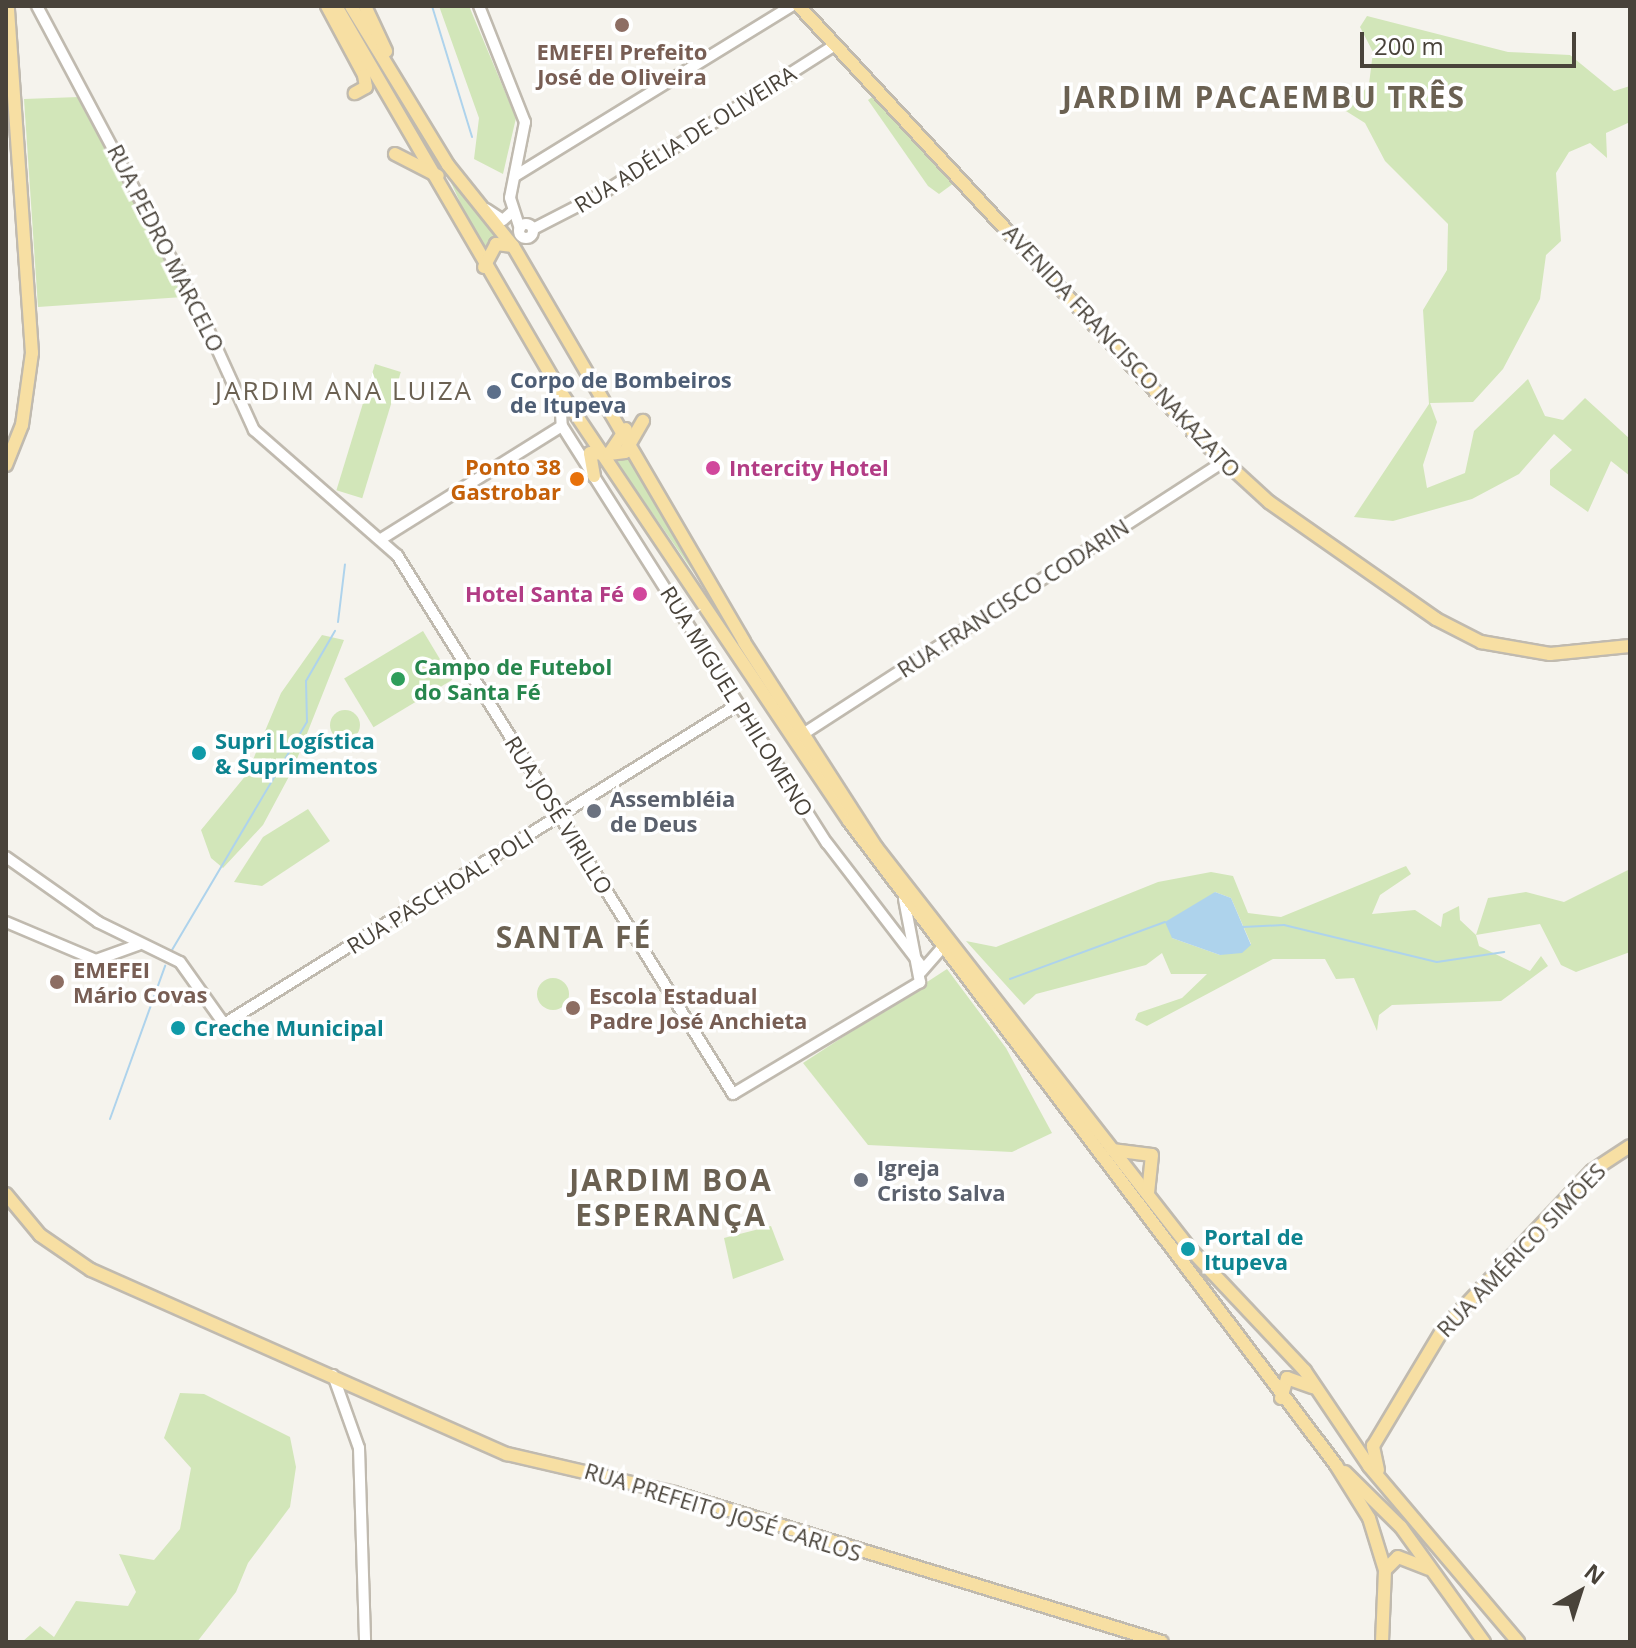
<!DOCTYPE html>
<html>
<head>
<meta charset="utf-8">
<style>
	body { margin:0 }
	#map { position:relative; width:1636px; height:1648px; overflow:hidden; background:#f5f3ed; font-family:"Open Sans",sans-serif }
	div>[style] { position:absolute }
	.green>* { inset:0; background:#d2e6b9; transform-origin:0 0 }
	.round { border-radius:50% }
	.water>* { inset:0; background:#aed3ec }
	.stream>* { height:2px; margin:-1px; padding:0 1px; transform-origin:1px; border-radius:1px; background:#aed3ec }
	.roads { filter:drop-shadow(2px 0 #c0baaf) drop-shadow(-2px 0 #c0baaf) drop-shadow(0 2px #c0baaf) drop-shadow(0 -2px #c0baaf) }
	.minor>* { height:10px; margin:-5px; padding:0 5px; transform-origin:5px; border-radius:5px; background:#fff }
	.minor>.ring { margin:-5px; padding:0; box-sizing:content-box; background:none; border:10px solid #fff; border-radius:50% }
	.major>* { height:12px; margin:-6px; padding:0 6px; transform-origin:6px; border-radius:6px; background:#f7dfa3 }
	.dots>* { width:22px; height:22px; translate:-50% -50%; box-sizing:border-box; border:4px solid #fff; border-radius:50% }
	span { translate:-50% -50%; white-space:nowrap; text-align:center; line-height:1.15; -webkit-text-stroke:7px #fff; paint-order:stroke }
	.education-label { font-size:22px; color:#785e54; font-weight:700 }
	.left { translate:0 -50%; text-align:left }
	.street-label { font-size:22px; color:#49433a }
	.service-label { font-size:22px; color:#4e5e75; font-weight:700 }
	.food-label { font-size:22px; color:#c56008; font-weight:700 }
	.right { translate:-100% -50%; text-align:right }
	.hotel-label { font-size:22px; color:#b23c85; font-weight:700 }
	.leisure-label { font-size:22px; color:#27864d; font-weight:700 }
	.culture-label { font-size:22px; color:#0d838f; font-weight:700 }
	.worship-label { font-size:22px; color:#5b616d; font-weight:700 }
	.quarter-label { font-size:26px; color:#6b6152; letter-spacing:2px }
	.district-label { font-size:30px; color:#6b6152; font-weight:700; letter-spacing:2px }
	.frame { position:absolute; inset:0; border:8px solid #49433a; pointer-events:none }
	.north { position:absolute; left:1540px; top:1552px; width:80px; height:80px; -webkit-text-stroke:6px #fff; paint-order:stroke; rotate:39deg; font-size:22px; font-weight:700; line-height:32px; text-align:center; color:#49433a }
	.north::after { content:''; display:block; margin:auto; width:28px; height:36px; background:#49433a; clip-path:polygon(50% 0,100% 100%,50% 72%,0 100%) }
	.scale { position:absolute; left:1360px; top:32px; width:216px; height:36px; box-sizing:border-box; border:4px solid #49433a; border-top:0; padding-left:10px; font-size:24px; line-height:28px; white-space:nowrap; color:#49433a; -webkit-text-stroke:6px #fff; paint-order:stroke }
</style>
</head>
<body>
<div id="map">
	<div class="green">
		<div style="clip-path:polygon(439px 6px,469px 6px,516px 118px,503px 174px,474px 159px,479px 118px)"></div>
		<div style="clip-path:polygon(1367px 16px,1508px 52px,1570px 55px,1614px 91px,1630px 86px,1630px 122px,1606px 133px,1607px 158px,1590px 143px,1569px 152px,1556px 173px,1561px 241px,1546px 255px,1540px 299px,1503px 369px,1473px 402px,1430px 403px,1437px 422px,1423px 465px,1427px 488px,1465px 473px,1474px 431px,1528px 379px,1545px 416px,1563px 420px,1585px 398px,1630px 439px,1630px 476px,1611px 461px,1588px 512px,1550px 485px,1550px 470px,1572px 450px,1554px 434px,1519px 474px,1472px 499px,1393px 521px,1354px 517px,1429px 404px,1423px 310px,1447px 270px,1448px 224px,1385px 161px,1365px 123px,1330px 101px,1338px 87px,1362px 93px,1369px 84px,1373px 52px,1360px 27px)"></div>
		<div style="clip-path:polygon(878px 93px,955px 180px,954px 183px,939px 194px,928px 186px,868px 100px)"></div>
		<div style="clip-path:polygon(79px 97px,183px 297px,38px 307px,24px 99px)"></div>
		<div style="clip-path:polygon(448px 176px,500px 236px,482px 250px)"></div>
		<div style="left:375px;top:364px;width:27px;height:132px;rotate:17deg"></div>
		<div style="clip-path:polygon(635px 455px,694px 573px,616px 461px)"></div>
		<div style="left:423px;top:631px;width:57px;height:92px;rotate:59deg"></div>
		<div style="clip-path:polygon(322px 635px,344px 640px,293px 769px,263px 825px,223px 868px,211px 858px,201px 830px,247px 774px,281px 693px)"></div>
		<div class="round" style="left:330px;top:710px;width:30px;height:30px"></div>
		<div style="clip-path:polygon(308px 809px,330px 841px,262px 886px,234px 882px,263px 837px)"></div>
		<div style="clip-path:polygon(evenodd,1406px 866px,1411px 874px,1380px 895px,1372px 914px,1415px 910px,1441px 927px,1443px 914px,1459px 906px,1460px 920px,1476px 935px,1488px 898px,1526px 892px,1564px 902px,1630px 869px,1630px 952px,1576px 972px,1561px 965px,1540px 924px,1476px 935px,1479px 946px,1530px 971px,1541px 956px,1548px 966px,1501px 1001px,1392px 1005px,1379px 1015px,1377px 1031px,1354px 978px,1336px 979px,1325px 959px,1273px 959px,1147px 1026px,1135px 1020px,1138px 1013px,1182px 998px,1207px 974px,1171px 974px,1162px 953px,1146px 965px,1036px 994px,1024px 1005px,966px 941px,996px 947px,1158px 882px,1211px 872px,1233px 876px,1248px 913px,1281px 917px,1406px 866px,1215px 892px,1231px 898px,1251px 944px,1220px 955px,1172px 938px,1215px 892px)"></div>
		<div style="clip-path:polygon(947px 969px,1006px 1048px,1052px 1133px,1012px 1152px,868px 1145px,803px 1063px)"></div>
		<div class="round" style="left:537px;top:978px;width:32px;height:32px"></div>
		<div style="clip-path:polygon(771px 1226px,784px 1260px,733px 1279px,724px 1238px)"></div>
		<div style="clip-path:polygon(180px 1393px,204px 1394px,290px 1437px,296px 1467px,290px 1507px,248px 1563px,236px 1592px,197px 1642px,22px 1642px,40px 1626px,54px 1637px,76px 1601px,128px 1606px,136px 1592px,119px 1554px,154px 1560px,180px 1529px,191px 1468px,164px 1438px)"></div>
	</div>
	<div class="water">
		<div style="clip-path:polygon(1215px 892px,1231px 898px,1251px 945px,1242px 953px,1220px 955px,1172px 938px,1165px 922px)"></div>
	</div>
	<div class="stream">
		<div style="left:432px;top:6px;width:137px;rotate:73deg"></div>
		<div style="left:338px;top:622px;width:58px;rotate:-83.1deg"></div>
		<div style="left:1243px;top:927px;width:41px;rotate:-2.8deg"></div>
		<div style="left:1284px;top:925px;width:157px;rotate:13.6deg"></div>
		<div style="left:1437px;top:962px;width:68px;rotate:-8.5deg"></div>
		<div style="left:172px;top:950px;width:265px;rotate:-59.4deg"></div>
		<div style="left:307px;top:722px;width:41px;rotate:-91.4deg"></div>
		<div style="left:306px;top:681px;width:58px;rotate:-59.9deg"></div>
		<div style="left:1010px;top:979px;width:165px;rotate:-20.2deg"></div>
		<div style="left:110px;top:1119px;width:163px;rotate:-70.2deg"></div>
	</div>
	<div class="roads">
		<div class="minor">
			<div style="left:37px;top:6px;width:356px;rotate:62deg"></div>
			<div style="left:204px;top:320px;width:121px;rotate:65.6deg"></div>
			<div style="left:254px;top:430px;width:190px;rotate:41.2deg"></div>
			<div style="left:397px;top:555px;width:635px;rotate:58.06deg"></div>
			<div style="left:733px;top:1094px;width:218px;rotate:-30.9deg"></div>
			<div style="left:479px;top:6px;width:125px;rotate:68.4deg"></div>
			<div style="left:525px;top:122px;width:77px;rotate:101.2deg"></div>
			<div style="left:510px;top:198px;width:32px;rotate:72deg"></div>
			<div style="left:515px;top:176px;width:324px;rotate:-31.6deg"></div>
			<div style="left:486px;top:209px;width:20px;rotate:33deg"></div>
			<div style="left:503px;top:220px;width:12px;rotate:-42deg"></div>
			<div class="ring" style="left:519px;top:224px;width:4px;height:4px"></div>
			<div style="left:533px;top:229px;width:76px;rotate:-27.2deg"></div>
			<div style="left:601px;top:194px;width:277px;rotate:-32.5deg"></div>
			<div style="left:560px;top:393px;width:33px;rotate:87deg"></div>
			<div style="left:562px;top:426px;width:494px;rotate:57.6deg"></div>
			<div style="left:827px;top:843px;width:156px;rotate:52.5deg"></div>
			<div style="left:381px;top:539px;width:213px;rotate:-32deg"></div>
			<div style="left:803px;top:734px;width:500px;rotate:-32.93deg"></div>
			<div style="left:6px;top:857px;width:113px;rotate:35.2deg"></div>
			<div style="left:98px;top:922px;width:91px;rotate:26deg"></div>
			<div style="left:180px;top:962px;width:76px;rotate:54.6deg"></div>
			<div style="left:224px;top:1024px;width:604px;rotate:-31.87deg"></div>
			<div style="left:904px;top:899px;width:85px;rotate:79.1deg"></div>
			<div style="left:6px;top:922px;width:98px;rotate:22.9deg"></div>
			<div style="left:96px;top:960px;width:45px;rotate:-19.7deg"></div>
			<div style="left:921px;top:972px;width:32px;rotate:-49deg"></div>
			<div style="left:333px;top:1375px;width:77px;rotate:70.4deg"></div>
			<div style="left:359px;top:1448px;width:194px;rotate:88.2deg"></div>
		</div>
		<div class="major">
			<div style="left:327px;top:6px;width:78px;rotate:61.8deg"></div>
			<div style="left:364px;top:75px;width:12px;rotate:81deg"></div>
			<div style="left:366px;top:87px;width:13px;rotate:151deg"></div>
			<div style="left:336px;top:6px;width:445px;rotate:59.8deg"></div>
			<div style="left:560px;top:391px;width:518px;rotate:56.1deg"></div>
			<div style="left:849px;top:821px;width:807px;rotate:52.9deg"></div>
			<div style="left:1336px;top:1465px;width:62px;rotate:58.1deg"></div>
			<div style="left:1369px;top:1518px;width:54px;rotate:72.9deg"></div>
			<div style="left:1385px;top:1570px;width:72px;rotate:92.4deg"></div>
			<div style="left:351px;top:6px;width:186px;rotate:58.6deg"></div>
			<div style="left:448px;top:165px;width:104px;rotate:51.3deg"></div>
			<div style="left:513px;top:246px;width:458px;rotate:59.7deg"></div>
			<div style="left:744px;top:642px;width:244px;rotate:57.2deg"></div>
			<div style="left:876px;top:847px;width:512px;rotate:51.99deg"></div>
			<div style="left:1191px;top:1250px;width:166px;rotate:46.7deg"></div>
			<div style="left:1305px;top:1371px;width:115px;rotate:56deg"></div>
			<div style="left:1369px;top:1466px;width:231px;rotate:49.7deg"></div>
			<div style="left:365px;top:6px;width:50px;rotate:65deg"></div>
			<div style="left:799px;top:6px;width:587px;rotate:47.21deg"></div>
			<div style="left:1198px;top:437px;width:96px;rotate:42.5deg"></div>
			<div style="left:1269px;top:502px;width:204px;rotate:35deg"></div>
			<div style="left:1436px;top:619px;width:51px;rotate:27.1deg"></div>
			<div style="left:1481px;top:642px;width:70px;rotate:9.9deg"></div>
			<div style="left:1550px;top:654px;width:80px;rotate:-5.7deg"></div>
			<div style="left:395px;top:154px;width:48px;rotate:27.1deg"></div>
			<div style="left:484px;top:267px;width:26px;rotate:-62deg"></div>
			<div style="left:496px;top:244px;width:17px;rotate:7deg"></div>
			<div style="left:609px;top:454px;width:16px;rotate:-7deg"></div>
			<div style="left:625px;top:452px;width:36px;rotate:-60deg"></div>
			<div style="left:6px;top:465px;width:43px;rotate:-68.2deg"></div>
			<div style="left:22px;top:425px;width:73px;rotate:-82.1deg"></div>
			<div style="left:32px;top:353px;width:348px;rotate:-94deg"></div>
			<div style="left:594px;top:476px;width:23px;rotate:-100deg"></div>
			<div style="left:590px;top:453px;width:19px;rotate:3deg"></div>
			<div style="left:609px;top:454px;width:30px;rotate:-56deg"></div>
			<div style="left:1112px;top:1150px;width:40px;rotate:7.1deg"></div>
			<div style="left:1152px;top:1155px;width:39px;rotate:96deg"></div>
			<div style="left:6px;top:1194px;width:53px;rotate:50.3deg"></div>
			<div style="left:40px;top:1235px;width:62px;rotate:34.5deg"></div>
			<div style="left:91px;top:1270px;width:455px;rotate:23.9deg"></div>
			<div style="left:507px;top:1454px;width:171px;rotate:13.1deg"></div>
			<div style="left:674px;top:1493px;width:510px;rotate:16.98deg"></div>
			<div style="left:1281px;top:1398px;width:21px;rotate:-73deg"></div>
			<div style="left:1287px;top:1378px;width:27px;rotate:20deg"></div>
			<div style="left:1378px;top:1470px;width:25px;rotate:-102deg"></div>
			<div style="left:1373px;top:1446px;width:136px;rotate:-59.1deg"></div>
			<div style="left:1443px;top:1329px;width:217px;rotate:-46.7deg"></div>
			<div style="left:1592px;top:1171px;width:45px;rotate:-33.3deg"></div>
			<div style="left:1345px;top:1472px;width:78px;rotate:44.5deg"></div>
			<div style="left:1401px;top:1527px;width:142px;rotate:54.2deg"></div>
			<div style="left:1385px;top:1570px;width:18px;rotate:-45deg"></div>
			<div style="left:1398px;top:1557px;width:33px;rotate:21deg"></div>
		</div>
	</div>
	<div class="dots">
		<div style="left:622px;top:25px;background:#8d6e63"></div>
		<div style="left:494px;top:392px;background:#5c6f8a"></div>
		<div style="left:713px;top:468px;background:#d1479c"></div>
		<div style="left:577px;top:479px;background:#e8710a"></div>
		<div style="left:640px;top:594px;background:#d1479c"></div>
		<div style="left:398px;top:679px;background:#2e9e5b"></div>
		<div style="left:199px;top:753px;background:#0f9aa8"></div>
		<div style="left:594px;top:811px;background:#6b7280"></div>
		<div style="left:57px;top:982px;background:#8d6e63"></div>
		<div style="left:573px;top:1008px;background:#8d6e63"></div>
		<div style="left:178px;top:1028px;background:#0f9aa8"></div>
		<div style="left:861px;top:1180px;background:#6b7280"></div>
		<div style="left:1188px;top:1249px;background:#0f9aa8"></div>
	</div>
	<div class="education-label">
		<span style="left:622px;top:64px">EMEFEI Prefeito<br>José de Oliveira</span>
		<span class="left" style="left:73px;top:982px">EMEFEI<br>Mário Covas</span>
		<span class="left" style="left:589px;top:1008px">Escola Estadual<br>Padre José Anchieta</span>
	</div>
	<div class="street-label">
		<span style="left:685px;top:139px;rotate:-32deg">RUA ADÉLIA DE OLIVEIRA</span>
		<span style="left:166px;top:248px;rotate:63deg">RUA PEDRO MARCELO</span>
		<span style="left:1122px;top:351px;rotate:47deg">AVENIDA FRANCISCO NAKAZATO</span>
		<span style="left:1013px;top:598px;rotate:-33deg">RUA FRANCISCO CODARIN</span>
		<span style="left:737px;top:701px;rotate:58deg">RUA MIGUEL PHILOMENO</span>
		<span style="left:559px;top:815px;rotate:58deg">RUA JOSÉ VIRILLO</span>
		<span style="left:440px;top:891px;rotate:-32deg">RUA PASCHOAL POLI</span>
		<span style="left:1521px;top:1250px;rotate:-46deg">RUA AMÉRICO SIMÕES</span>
		<span style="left:723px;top:1512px;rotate:17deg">RUA PREFEITO JOSÉ CARLOS</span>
	</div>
	<div class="service-label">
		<span class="left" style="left:510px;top:392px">Corpo de Bombeiros<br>de Itupeva</span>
	</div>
	<div class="food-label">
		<span class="right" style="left:561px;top:479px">Ponto 38<br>Gastrobar</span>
	</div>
	<div class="hotel-label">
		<span class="left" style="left:729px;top:468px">Intercity Hotel</span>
		<span class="right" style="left:624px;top:594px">Hotel Santa Fé</span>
	</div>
	<div class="leisure-label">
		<span class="left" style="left:414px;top:679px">Campo de Futebol<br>do Santa Fé</span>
	</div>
	<div class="culture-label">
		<span class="left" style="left:215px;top:753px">Supri Logística<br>&amp; Suprimentos</span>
		<span class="left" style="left:194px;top:1028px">Creche Municipal</span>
		<span class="left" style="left:1204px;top:1249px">Portal de<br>Itupeva</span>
	</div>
	<div class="worship-label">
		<span class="left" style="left:610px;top:811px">Assembléia<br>de Deus</span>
		<span class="left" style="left:877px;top:1180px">Igreja<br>Cristo Salva</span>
	</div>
	<div class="quarter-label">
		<span style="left:344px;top:391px">JARDIM ANA LUIZA</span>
	</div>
	<div class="district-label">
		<span style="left:1264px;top:97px">JARDIM PACAEMBU TRÊS</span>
		<span style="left:574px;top:937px">SANTA FÉ</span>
		<span style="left:671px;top:1197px">JARDIM BOA<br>ESPERANÇA</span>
	</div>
	<div class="frame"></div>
	<div class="north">N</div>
	<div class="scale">200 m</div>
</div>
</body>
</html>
